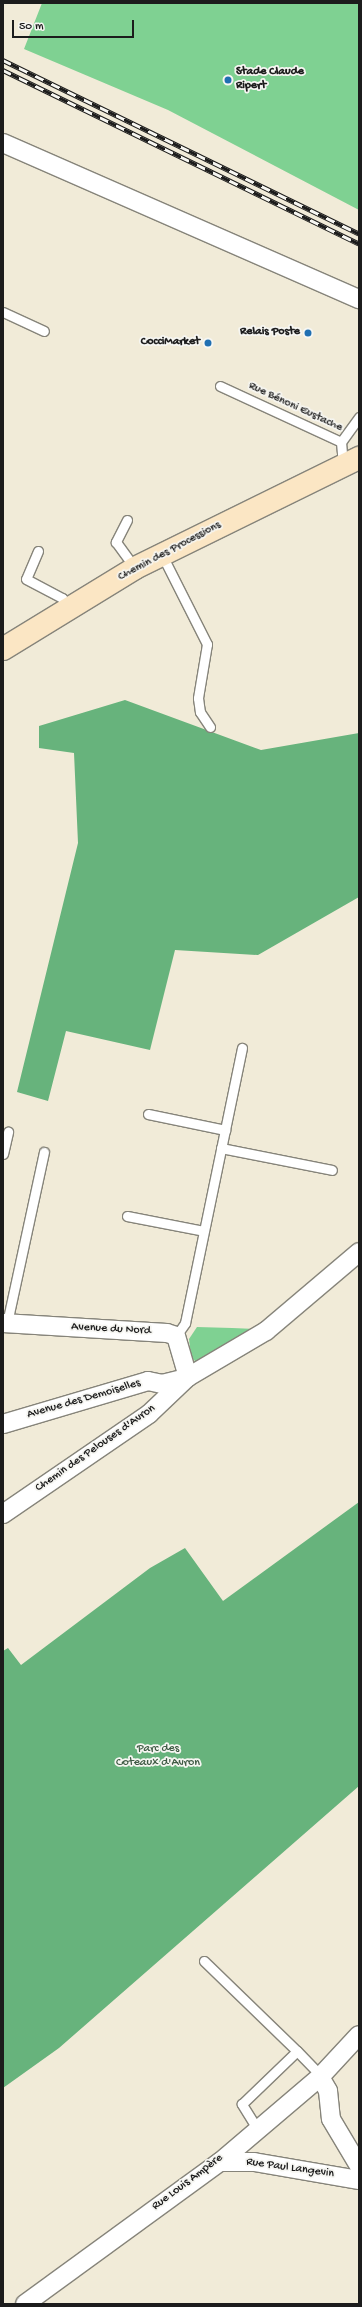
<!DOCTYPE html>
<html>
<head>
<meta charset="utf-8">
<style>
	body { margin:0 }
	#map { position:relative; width:362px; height:2307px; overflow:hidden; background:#f1ebd8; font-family:"Gochi Hand",sans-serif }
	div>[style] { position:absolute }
	.green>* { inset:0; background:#7fd192 }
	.forest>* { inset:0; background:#67b37c }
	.roads { filter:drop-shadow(1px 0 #86847a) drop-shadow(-1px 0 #86847a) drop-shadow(0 1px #86847a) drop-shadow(0 -1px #86847a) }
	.lane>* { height:9px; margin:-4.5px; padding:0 4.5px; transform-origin:4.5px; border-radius:4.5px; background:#fff }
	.street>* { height:18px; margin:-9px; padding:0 9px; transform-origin:9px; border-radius:9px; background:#fff }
	.secondary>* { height:22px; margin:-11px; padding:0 11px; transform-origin:11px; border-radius:11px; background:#fbe6c4 }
	.rail>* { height:4.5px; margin-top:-2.25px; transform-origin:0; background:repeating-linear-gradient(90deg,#f6f6f2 0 9px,#1c1c1c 0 18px); box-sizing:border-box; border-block:1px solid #1c1c1c }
	.dots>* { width:11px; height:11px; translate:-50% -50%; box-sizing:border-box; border:2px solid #f6f6f2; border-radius:50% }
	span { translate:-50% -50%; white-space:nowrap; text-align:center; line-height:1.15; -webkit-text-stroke:3.5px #f6f6f2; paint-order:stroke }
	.poi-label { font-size:12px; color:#1c1c1c; font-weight:700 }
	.left { translate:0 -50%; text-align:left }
	.right { translate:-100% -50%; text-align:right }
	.street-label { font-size:12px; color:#1c1c1c }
	.park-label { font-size:12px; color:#3f5b45 }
	.frame { position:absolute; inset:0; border:4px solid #1c1c1c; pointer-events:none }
	.scale { position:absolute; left:12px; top:20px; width:122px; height:18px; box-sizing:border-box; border:2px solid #1c1c1c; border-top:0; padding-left:5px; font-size:12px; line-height:14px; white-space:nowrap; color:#1c1c1c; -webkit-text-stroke:3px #f6f6f2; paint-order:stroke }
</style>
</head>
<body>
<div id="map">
	<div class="green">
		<div style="clip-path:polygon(42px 3px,359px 3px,359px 210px,168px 110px,24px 49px)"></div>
		<div style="clip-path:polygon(197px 1327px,232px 1328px,258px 1329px,197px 1363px,191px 1357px,189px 1339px)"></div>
	</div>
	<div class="forest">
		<div style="clip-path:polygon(125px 700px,261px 750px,359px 733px,359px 897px,258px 955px,175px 950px,150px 1050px,66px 1031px,48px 1101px,17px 1092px,78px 843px,74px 753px,39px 748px,39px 726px)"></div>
		<div style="clip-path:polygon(359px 1502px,359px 1786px,59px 2048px,3px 2088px,3px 1651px,8px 1648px,21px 1665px,150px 1568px,185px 1548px,223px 1601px)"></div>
	</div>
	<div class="roads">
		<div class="lane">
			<div style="left:3px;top:312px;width:45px;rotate:24.9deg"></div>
			<div style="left:220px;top:386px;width:133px;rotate:24.8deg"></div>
			<div style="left:341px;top:442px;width:23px;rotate:85deg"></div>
			<div style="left:341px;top:442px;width:31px;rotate:-54deg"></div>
			<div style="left:127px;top:520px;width:25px;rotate:117deg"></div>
			<div style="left:116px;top:542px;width:32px;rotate:54deg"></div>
			<div style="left:38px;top:551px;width:30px;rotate:113deg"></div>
			<div style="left:26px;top:579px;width:41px;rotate:27.8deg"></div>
			<div style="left:62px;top:598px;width:13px;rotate:63deg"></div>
			<div style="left:162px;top:555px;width:100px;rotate:63.2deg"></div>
			<div style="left:207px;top:644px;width:55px;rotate:99.5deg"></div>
			<div style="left:198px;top:698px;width:14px;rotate:82deg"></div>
			<div style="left:200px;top:712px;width:18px;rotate:56deg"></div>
			<div style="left:148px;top:1114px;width:79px;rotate:11.7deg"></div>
			<div style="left:221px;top:1148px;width:113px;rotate:11.2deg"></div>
			<div style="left:3px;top:1154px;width:23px;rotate:-77deg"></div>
			<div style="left:127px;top:1216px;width:78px;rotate:11deg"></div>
			<div style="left:7px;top:1323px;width:175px;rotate:-77.8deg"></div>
			<div style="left:176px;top:1336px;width:16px;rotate:-55deg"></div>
			<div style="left:185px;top:1323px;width:281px;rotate:-78.3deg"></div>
			<div style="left:204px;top:1961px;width:129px;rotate:44.1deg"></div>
			<div style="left:258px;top:2130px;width:31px;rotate:-122deg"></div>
			<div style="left:242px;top:2104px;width:76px;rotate:-43.9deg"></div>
			<div style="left:297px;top:2051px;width:35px;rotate:46deg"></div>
		</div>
		<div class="street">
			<div style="left:3px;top:143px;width:389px;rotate:23.7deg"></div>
			<div style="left:3px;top:1323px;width:164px;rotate:3.5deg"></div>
			<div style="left:167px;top:1333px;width:9px;rotate:18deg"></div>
			<div style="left:176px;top:1336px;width:43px;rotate:73.7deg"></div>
			<div style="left:3px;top:1424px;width:151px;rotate:-16.5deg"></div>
			<div style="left:148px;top:1381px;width:14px;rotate:12deg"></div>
			<div style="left:162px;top:1384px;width:25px;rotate:-14deg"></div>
			<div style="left:3px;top:1514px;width:177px;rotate:-34.4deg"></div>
			<div style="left:149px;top:1414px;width:54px;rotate:-43.5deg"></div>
			<div style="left:188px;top:1377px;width:91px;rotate:-30.5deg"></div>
			<div style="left:266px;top:1331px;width:122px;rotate:-40.3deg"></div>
			<div style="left:320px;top:2077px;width:16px;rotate:60deg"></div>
			<div style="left:328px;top:2091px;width:28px;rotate:84deg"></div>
			<div style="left:331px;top:2119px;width:55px;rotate:59.2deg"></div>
			<div style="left:220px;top:2162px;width:34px"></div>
			<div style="left:254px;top:2162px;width:107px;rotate:9.7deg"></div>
			<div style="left:25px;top:2304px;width:241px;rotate:-36.1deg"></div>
			<div style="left:220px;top:2162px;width:131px;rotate:-40.4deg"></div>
			<div style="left:320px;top:2077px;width:57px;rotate:-47.1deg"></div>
		</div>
		<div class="secondary">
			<div style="left:3px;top:649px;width:155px;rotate:-31.5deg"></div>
			<div style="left:135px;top:568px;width:250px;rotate:-26.2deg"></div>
		</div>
	</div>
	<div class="rail">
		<div style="left:3px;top:60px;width:396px;rotate:26deg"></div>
		<div style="left:3px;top:70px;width:396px;rotate:26deg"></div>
	</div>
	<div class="dots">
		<div style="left:228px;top:80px;background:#1f6fb2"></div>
		<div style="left:308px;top:333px;background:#1f6fb2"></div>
		<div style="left:208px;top:343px;background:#1f6fb2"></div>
	</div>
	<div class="poi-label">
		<span class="left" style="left:236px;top:80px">Stade Claude<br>Ripert</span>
		<span class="right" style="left:300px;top:333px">Relais Poste</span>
		<span class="right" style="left:200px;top:343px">CocciMarket</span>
	</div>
	<div class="street-label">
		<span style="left:295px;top:408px;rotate:25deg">Rue Bénoni Eustache</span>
		<span style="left:170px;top:552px;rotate:-28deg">Chemin des Processions</span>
		<span style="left:111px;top:1330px;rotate:3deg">Avenue du Nord</span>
		<span style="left:84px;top:1400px;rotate:-16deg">Avenue des Demoiselles</span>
		<span style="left:96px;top:1449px;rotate:-35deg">Chemin des Pelouses d'Avron</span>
		<span style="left:290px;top:2169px;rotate:8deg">Rue Paul Langevin</span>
		<span style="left:188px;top:2183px;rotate:-37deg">Rue Louis Ampère</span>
	</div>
	<div class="park-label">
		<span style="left:158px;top:1757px">Parc des<br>Coteaux d'Avron</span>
	</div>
	<div class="frame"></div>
	<div class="scale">50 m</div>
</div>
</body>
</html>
